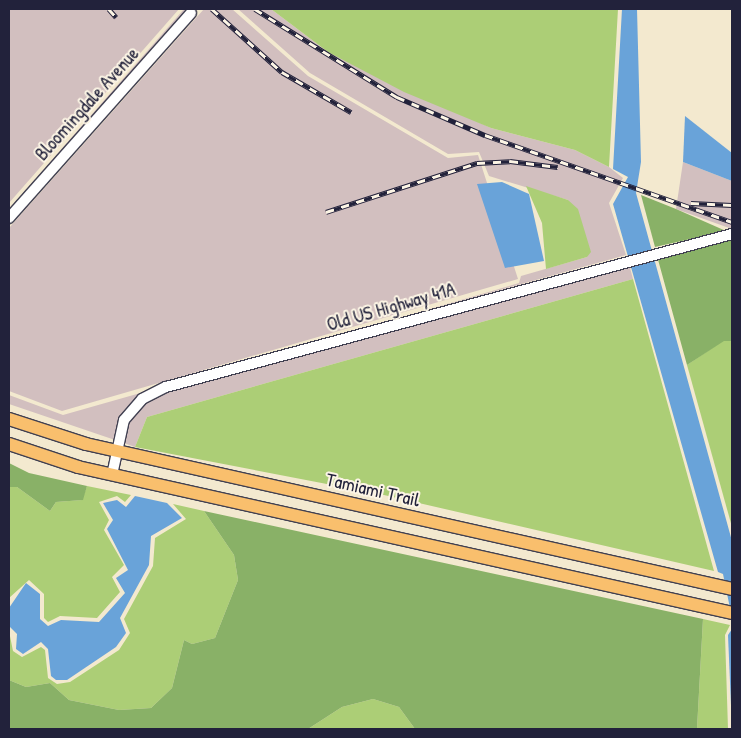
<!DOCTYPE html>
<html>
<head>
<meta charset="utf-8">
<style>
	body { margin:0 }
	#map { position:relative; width:741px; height:738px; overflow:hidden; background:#f3e9cf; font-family:"Patrick Hand",sans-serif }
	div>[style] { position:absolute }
	.industrial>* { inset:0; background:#d2bfbf }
	.green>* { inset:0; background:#acce76 }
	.forest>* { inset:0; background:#89b167 }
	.water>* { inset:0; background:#69a3d9 }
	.roads { filter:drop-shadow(1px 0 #414051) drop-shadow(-1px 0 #414051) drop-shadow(0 1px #414051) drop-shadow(0 -1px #414051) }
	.minor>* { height:10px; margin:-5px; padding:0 5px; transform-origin:5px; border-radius:5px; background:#fff }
	.major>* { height:12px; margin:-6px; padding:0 6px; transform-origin:6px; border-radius:6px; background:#f9bf6d }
	.rail>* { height:4.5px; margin-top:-2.25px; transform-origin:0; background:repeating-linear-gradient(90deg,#fcf5e5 0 8px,#22223b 0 16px); box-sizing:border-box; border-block:1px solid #22223b }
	span { translate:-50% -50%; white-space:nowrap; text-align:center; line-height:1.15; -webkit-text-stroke:4px #fcf5e5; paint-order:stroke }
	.street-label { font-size:19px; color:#22223b }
	.frame { position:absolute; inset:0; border:10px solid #22223b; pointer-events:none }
</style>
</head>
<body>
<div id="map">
	<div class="industrial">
		<div style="clip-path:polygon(9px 9px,179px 9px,9px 203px)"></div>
		<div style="clip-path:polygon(184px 9px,189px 9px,9px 211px,9px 209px)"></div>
		<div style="clip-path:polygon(204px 9px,232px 9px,308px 76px,448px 158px,478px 155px,518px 279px,62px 411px,9px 391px,9px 228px)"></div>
		<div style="clip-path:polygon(238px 9px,271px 9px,328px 52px,491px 128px,575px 150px,609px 167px,623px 178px,609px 203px,626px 255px,406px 316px,519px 283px,521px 276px,587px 257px,568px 200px,489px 176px,479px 152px,448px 154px,310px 73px)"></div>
		<div style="clip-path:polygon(683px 162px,732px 181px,732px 229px,676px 209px)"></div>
		<div style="clip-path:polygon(629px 264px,633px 279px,147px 417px,135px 447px,124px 443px,129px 422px,145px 403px,168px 391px)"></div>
		<div style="clip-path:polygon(151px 390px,115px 440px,9px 404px,9px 395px,63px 415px)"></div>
	</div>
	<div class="green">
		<div style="clip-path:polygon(271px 9px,618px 9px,609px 167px,575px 150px,491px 128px,404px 92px,328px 52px)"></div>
		<div style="clip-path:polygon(526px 186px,568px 200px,578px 209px,591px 252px,587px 257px,546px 269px,542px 223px)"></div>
		<div style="clip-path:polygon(633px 279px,714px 571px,384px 495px,135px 447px,147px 417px)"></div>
		<div style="clip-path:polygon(724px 340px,732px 341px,732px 527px,687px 365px)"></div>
		<div style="clip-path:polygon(87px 486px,131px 495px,125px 502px,117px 496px,99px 502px,109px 520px,104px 530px,124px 565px,112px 577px,120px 592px,97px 618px,60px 616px,48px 622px,44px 618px,44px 594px,29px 580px,9px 598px,9px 487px,17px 487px,50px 511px,56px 502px,82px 500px)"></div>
		<div style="clip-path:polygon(173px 504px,204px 511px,234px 555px,238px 580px,215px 638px,192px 644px,184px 640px,172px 688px,151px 708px,119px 710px,69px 700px,50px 683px,26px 687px,9px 680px,9px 631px,13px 651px,22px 657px,41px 647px,45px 650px,48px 678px,57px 684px,70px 682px,119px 650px,130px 633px,124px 619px,153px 566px,155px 538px,186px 519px)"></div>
		<div style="clip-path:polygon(703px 619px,730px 625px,725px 635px,728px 729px,697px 729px)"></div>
		<div style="clip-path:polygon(373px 699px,399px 707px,415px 729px,308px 729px,342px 707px)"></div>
	</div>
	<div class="forest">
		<div style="clip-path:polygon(641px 195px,676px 209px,726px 231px,655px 247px)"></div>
		<div style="clip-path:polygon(732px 238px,732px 341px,724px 341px,687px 365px,657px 256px)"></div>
		<div style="clip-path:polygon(9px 463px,29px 473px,87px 486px,83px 500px,56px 502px,50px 511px,17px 487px,9px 487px)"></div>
		<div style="clip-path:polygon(204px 511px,703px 619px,697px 729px,415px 729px,399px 707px,373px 699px,342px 707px,308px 729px,9px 729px,9px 680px,26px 687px,50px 683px,69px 700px,119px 710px,151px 708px,172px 688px,184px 640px,192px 644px,215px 638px,238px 580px,234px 555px)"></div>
	</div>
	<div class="water">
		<div style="clip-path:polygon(622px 9px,637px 9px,641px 162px,636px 193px,732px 541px,732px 618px,723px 574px,718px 572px,613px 204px,628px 177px,613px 169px)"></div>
		<div style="clip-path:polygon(685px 116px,732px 153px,732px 181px,683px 162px)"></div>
		<div style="clip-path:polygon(502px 182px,529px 194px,544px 261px,505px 268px,477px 184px)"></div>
		<div style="clip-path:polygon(135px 496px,167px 503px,182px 518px,151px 536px,149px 565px,120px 618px,126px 633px,116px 647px,67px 680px,56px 680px,51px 676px,48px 649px,41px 642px,23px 654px,16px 649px,17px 634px,9px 626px,9px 608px,26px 583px,40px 594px,40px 619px,48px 626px,61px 620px,99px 622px,125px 593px,116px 578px,128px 570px,107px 529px,113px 520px,103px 503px,117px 500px,126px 507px)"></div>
		<div style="clip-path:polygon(732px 629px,732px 729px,728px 635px)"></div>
	</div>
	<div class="roads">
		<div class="minor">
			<div style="left:9px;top:218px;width:274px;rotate:-48.4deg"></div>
			<div style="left:112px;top:475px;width:56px;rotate:-77.7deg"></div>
			<div style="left:124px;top:420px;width:28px;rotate:-49deg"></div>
			<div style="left:142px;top:399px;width:27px;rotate:-27deg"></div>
			<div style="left:166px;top:387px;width:586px;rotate:-15.13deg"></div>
		</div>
		<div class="major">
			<div style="left:9px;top:419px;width:81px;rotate:18deg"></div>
			<div style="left:86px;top:444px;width:662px;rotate:12.65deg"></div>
			<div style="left:9px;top:444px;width:73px;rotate:18.4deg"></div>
			<div style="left:78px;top:467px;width:670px;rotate:12.58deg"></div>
		</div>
	</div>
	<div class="rail">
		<div style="left:109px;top:9px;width:11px;rotate:49deg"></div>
		<div style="left:212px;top:9px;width:94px;rotate:42deg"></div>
		<div style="left:282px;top:72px;width:80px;rotate:30.1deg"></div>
		<div style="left:255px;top:9px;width:167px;rotate:31.8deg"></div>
		<div style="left:397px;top:97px;width:96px;rotate:23.4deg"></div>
		<div style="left:485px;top:135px;width:262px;rotate:19.4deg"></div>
		<div style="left:691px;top:203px;width:41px;rotate:2.8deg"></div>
		<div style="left:326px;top:212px;width:159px;rotate:-18deg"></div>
		<div style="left:477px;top:163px;width:33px;rotate:-3deg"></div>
		<div style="left:510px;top:161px;width:48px;rotate:7.1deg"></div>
	</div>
	<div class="street-label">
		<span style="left:87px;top:104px;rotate:-48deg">Bloomingdale Avenue</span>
		<span style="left:391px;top:307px;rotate:-16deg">Old US Highway 41A</span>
		<span style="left:373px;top:490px;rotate:13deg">Tamiami Trail</span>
	</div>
	<div class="frame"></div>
</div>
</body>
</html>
